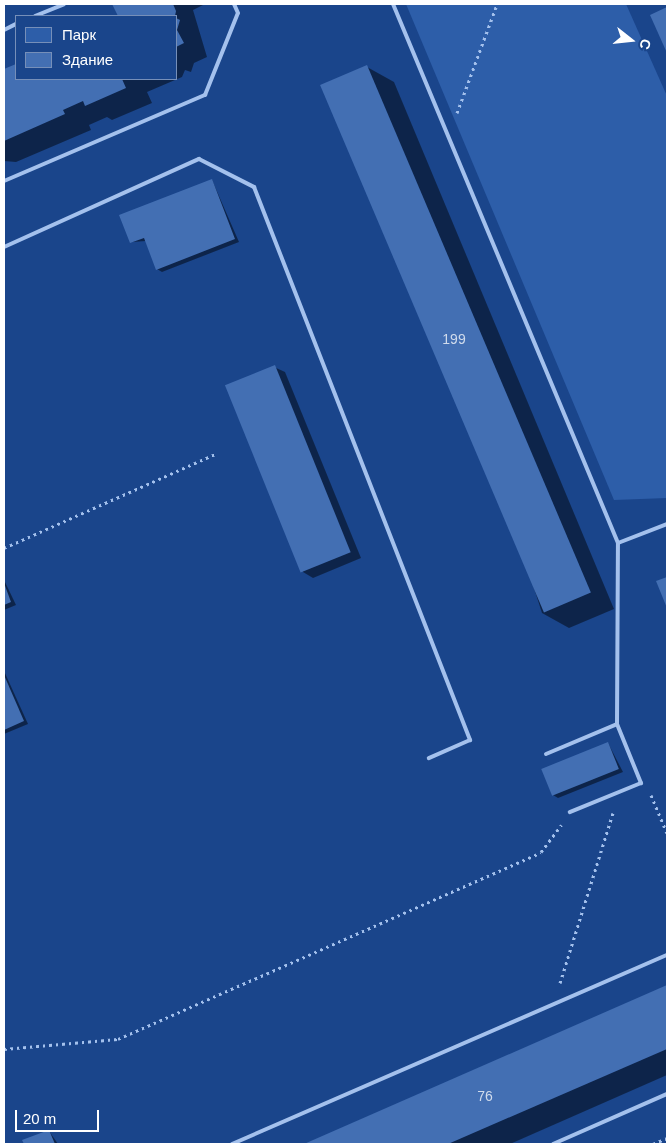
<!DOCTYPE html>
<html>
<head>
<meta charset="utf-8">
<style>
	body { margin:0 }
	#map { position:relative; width:671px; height:1148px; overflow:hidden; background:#1a458b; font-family:Arial,sans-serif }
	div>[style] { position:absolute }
	.green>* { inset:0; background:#2d5ea9 }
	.shadow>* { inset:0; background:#0007 }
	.building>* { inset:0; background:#436fb3; transform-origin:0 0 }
	.path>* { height:3px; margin-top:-1.5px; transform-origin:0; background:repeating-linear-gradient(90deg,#a4c1ed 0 2.5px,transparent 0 6.5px) }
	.service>* { height:4px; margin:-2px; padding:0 2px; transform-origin:2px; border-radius:2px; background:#a4c1ed }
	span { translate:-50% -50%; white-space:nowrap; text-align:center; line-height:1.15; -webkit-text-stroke:4px #1a458b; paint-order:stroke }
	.number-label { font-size:14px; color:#d0dbec }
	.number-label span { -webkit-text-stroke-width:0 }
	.frame { position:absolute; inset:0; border:5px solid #fff; pointer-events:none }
	.legend { position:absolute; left:15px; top:15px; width:162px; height:65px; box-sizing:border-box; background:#1a458b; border:1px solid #768fb9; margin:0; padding:6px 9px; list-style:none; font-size:15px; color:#fff }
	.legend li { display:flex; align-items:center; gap:10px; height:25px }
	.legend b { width:25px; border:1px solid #768fb9 }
	.north { position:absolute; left:606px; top:15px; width:50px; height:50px; -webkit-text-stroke:4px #1a458b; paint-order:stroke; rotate:106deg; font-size:14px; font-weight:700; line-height:20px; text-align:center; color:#fff }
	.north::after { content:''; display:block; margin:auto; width:18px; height:22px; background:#fff; clip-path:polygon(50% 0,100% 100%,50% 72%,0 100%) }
	.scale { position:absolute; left:15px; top:1110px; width:84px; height:22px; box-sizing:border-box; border:2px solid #fff; border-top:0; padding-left:6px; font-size:15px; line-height:18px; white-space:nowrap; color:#fff; -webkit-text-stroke:4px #1a458b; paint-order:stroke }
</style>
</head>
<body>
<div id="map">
	<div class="green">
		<div style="clip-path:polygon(406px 4px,626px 4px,667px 96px,667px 498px,614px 500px)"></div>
	</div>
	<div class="shadow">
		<div style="clip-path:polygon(114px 4px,205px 4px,193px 10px,207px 57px,194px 63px,191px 72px,185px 70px,182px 77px,147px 92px,152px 103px,112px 120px,107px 117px,89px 125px,91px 130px,16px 162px,4px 161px,4px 71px,16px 65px,16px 79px,176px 79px,176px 16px,120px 16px)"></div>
		<div style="clip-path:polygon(367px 67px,394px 82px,614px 609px,569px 628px,542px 613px)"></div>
		<div style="clip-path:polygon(212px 180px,239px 242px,162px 272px,157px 269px,146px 241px,131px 242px)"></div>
		<div style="clip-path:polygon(274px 367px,285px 372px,361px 558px,313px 578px,303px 572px)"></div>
		<div style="clip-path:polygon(4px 580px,16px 605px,4px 610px)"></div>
		<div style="clip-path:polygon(4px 671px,28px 724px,4px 734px)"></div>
		<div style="clip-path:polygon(608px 743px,623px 772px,558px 798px,553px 795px)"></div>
		<div style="clip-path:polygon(667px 987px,667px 1075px,510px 1144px,307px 1144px)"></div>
		<div style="clip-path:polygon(49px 1131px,58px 1144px,25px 1144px,24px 1141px)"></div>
	</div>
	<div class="building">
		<div style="clip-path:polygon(112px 4px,173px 4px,176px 11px,175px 16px,118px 16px)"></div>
		<div style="clip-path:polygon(667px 7px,667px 53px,650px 15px)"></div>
		<div style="clip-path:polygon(176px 18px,180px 20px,177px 30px,184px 43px,176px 47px)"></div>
		<div style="clip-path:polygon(16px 64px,16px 79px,122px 79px,126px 88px,85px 106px,83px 101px,63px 110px,65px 114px,4px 141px,4px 69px)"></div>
		<div style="left:367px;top:65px;width:573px;height:51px;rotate:67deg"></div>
		<div style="clip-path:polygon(212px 179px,235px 239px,156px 270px,144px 238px,130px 243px,119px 215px)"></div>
		<div style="left:275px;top:365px;width:202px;height:54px;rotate:68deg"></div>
		<div style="clip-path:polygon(667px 577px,667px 608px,656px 581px)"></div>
		<div style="clip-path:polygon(4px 583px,11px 602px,4px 605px)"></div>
		<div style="clip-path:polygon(4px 675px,24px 721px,4px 730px)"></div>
		<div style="left:608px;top:742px;width:29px;height:72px;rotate:68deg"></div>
		<div style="clip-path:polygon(667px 985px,667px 1049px,448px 1144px,304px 1144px)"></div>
		<div style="clip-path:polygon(49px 1130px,55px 1144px,24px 1144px,22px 1140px)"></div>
	</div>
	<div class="path">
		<div style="left:457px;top:113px;width:116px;rotate:-69.8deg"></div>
		<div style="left:4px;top:548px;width:231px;rotate:-24deg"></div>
		<div style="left:651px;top:795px;width:41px;rotate:67.2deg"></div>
		<div style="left:560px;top:983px;width:178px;rotate:-72.7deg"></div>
		<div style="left:4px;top:1049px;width:114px;rotate:-5deg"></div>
		<div style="left:118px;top:1039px;width:462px;rotate:-23.8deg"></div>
		<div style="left:541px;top:852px;width:34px;rotate:-53deg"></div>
		<div style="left:653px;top:1144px;width:15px;rotate:-23deg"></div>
	</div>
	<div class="service">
		<div style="left:393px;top:4px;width:584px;rotate:67.34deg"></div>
		<div style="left:618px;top:543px;width:53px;rotate:-21.2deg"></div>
		<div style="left:35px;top:16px;width:31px;rotate:-22deg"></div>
		<div style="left:4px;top:30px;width:13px;rotate:-27deg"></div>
		<div style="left:4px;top:181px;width:219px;rotate:-23.2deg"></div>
		<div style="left:205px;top:95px;width:88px;rotate:-68.1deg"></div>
		<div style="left:238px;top:13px;width:10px;rotate:-114deg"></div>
		<div style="left:4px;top:247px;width:214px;rotate:-24.3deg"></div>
		<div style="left:199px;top:159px;width:62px;rotate:27deg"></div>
		<div style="left:254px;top:187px;width:594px;rotate:68.66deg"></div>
		<div style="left:470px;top:740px;width:45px;rotate:156.3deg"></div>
		<div style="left:617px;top:724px;width:181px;rotate:-89.7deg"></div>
		<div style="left:546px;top:754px;width:77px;rotate:-22.9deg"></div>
		<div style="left:617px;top:724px;width:64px;rotate:67.9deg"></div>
		<div style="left:641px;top:783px;width:77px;rotate:157.8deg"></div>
		<div style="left:232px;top:1144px;width:474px;rotate:-23.5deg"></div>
		<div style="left:553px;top:1144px;width:124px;rotate:-23.7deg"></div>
	</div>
	<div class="number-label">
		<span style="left:454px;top:339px">199</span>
		<span style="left:485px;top:1096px">76</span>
	</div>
	<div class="frame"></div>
	<ul class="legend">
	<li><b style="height:14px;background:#2d5ea9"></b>Парк</li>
	<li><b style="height:14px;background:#436fb3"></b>Здание</li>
	</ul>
	<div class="north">С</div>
	<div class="scale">20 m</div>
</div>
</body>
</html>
